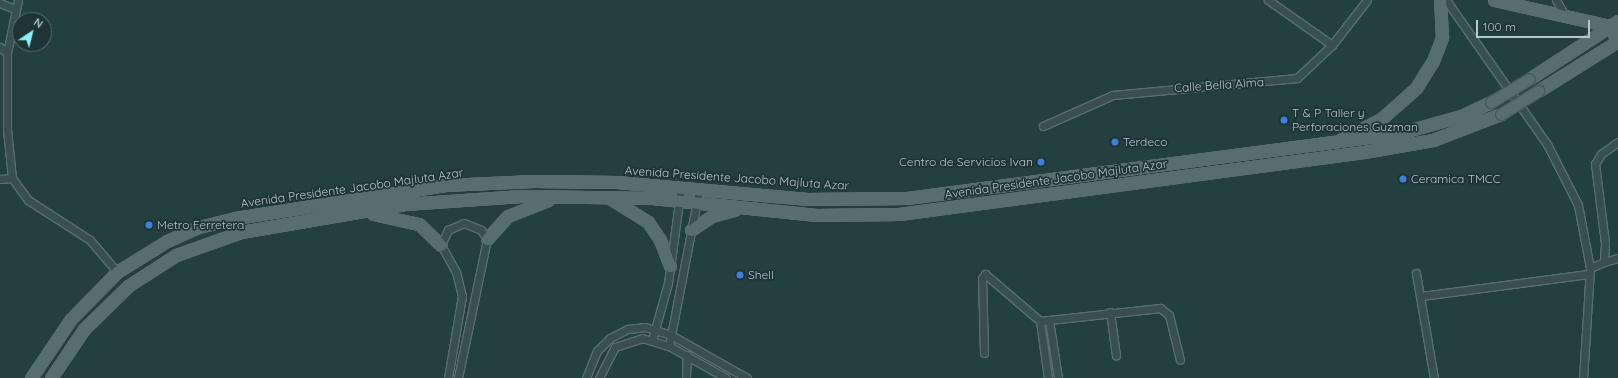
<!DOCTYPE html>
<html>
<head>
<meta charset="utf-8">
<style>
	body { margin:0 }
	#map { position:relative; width:1618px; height:378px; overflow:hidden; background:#243f40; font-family:Quicksand,sans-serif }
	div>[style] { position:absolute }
	.roads { filter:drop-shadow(1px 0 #596e70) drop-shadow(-1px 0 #596e70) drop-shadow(0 1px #596e70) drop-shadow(0 -1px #596e70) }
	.street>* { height:7px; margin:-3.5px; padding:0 3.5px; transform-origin:3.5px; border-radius:3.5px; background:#384e50 }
	.primary>* { height:11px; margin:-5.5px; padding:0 5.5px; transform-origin:5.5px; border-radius:5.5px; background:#566e70 }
	.bridges { filter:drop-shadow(1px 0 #455a5c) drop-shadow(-1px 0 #455a5c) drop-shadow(0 1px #455a5c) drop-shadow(0 -1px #455a5c) }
	.primary-bridge>* { height:11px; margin:-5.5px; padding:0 5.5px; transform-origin:5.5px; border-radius:5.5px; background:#566e70 }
	.dots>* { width:11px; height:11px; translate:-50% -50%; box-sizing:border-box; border:2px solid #1d3335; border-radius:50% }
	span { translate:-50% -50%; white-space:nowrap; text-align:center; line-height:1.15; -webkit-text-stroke:3.5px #1d3335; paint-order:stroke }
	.street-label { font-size:12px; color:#b5c8ca }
	.poi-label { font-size:12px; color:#b5c8ca }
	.left { translate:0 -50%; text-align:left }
	.right { translate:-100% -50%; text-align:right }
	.north { position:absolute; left:12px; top:12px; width:40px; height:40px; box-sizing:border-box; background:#1d3335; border:1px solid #5a6f71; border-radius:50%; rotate:35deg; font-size:11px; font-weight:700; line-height:16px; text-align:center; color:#b5c8ca }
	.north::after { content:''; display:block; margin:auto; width:14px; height:18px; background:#89f1fb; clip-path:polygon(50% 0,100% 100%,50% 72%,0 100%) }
	.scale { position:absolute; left:1476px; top:20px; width:114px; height:18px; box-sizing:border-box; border:2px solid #b5c8ca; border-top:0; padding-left:5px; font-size:12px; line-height:14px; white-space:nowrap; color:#b5c8ca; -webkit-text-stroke:3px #1d3335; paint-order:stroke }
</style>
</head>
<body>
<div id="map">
	<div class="roads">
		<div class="street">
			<div style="left:18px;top:0;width:54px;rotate:101.7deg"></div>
			<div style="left:7px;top:53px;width:76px;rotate:90deg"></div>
			<div style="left:7px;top:129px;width:49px;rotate:84.2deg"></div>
			<div style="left:12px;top:178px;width:27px;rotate:54deg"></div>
			<div style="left:28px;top:200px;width:74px;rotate:32.8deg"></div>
			<div style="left:90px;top:240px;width:42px;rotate:49.8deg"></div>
			<div style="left:1268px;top:0;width:78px;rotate:35.1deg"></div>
			<div style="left:1446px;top:0;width:176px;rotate:55deg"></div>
			<div style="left:1547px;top:144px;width:68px;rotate:63.1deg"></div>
			<div style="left:1578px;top:205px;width:64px;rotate:79.2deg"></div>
			<div style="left:1590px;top:268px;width:110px;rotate:93.6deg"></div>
			<div style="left:1556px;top:0;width:20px;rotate:60deg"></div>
			<div style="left:0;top:3px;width:16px;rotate:22deg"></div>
			<div style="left:0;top:47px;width:9px;rotate:41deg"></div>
			<div style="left:1043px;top:126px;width:77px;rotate:-23.9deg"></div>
			<div style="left:1113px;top:95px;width:185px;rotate:-5.3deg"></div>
			<div style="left:1297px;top:78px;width:48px;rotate:-43.3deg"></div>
			<div style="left:1332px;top:45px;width:57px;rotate:-52.1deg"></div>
			<div style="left:0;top:179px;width:12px;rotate:-5deg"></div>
			<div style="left:1604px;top:262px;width:15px;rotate:-16deg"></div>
			<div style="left:1590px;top:268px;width:15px;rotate:-23deg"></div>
			<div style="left:1604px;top:262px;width:19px;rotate:-87deg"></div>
			<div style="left:1605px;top:243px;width:80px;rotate:-97.2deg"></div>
			<div style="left:1595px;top:164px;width:12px;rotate:-59deg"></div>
			<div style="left:1601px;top:154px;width:21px;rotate:-35deg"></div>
			<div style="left:1416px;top:273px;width:107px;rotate:80.3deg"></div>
			<div style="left:1421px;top:296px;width:169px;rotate:-7.5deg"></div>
			<div style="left:1110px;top:312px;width:44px;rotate:82.2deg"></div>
			<div style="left:1049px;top:320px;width:59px;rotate:81.2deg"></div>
			<div style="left:1040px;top:321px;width:58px;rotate:82deg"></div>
			<div style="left:652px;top:340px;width:59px;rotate:-74.3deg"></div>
			<div style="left:668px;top:283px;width:97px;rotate:-82.3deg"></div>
			<div style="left:669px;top:346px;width:159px;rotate:-79.1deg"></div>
			<div style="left:984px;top:353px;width:74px;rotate:-91.5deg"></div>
			<div style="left:982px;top:279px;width:6px;rotate:-59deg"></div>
			<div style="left:985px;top:274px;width:72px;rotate:40.5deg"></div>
			<div style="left:1040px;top:321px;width:121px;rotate:-6.2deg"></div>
			<div style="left:1160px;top:308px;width:11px;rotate:38deg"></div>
			<div style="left:1169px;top:315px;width:46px;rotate:76.3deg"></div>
			<div style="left:448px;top:378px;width:83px;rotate:-80.3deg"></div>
			<div style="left:462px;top:296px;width:25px;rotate:-104deg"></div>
			<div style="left:456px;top:272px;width:31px;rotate:-119deg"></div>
			<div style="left:441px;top:245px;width:17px;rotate:-65deg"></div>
			<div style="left:448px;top:230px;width:17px;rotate:-24deg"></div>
			<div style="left:464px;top:223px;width:18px;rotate:22deg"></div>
			<div style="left:481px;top:230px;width:11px;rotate:56deg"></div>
			<div style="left:487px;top:239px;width:142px;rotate:101.8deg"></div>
			<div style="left:586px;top:378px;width:29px;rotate:-68deg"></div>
			<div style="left:597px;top:351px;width:18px;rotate:-45deg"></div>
			<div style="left:610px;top:338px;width:20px;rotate:-27deg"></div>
			<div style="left:628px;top:329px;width:17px;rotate:-7deg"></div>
			<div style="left:645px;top:327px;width:27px;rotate:17deg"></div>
			<div style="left:671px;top:335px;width:87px;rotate:29.5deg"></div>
			<div style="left:599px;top:378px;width:35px;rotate:-63deg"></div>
			<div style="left:615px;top:347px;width:28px;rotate:-18deg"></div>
			<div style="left:642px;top:338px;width:28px;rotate:17deg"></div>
			<div style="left:669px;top:346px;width:65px;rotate:29.3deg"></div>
			<div style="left:686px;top:378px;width:23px;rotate:-88deg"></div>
		</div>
		<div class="primary">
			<div style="left:1494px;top:0;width:118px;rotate:12.7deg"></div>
			<div style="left:1609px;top:26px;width:17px;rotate:59deg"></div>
			<div style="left:1529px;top:79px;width:106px;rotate:-33.1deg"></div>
			<div style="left:1538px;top:91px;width:94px;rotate:-32deg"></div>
			<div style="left:1342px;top:139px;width:44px;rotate:-27.1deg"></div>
			<div style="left:1381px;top:119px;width:47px;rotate:-41.5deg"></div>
			<div style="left:1416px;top:88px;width:32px;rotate:-58deg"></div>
			<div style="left:1433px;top:61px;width:26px;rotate:-69deg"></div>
			<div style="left:1442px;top:37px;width:37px;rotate:-93deg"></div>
			<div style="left:608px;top:197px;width:47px;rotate:32deg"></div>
			<div style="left:648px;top:222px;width:22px;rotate:56deg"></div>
			<div style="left:660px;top:240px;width:28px;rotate:69deg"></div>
			<div style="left:373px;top:214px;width:47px;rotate:12.3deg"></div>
			<div style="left:419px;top:224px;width:30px;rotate:44deg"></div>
			<div style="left:691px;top:230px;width:25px;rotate:-34deg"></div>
			<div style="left:712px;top:216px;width:23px;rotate:-15deg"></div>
			<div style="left:487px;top:239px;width:31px;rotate:-48deg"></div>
			<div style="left:508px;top:216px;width:43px;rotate:-21.8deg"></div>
			<div style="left:31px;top:378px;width:71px;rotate:-55.9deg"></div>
			<div style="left:71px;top:319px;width:66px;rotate:-45.6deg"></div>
			<div style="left:117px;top:272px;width:59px;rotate:-31.8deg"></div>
			<div style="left:167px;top:241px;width:35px;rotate:-24deg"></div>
			<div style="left:199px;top:227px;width:37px;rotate:-14deg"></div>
			<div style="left:235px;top:218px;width:213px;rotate:-8.9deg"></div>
			<div style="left:445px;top:185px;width:89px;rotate:-2.6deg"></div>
			<div style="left:534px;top:181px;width:83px;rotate:0.7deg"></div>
			<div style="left:617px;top:182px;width:191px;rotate:5.1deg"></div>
			<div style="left:807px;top:199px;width:100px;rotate:-0.6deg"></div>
			<div style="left:907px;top:198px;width:497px;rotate:-7.5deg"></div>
			<div style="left:1400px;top:133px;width:63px;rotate:-15.6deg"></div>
			<div style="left:1461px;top:116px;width:33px;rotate:-25deg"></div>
			<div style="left:51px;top:378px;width:59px;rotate:-56deg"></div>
			<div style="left:84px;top:329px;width:62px;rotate:-44.3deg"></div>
			<div style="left:128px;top:286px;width:57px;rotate:-32.9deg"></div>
			<div style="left:176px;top:255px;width:69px;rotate:-19.5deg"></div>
			<div style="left:241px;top:232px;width:166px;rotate:-9.7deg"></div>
			<div style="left:405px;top:204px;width:117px;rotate:-3.9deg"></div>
			<div style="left:522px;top:196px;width:130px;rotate:0.9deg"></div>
			<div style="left:652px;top:198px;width:165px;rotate:5.9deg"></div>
			<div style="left:816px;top:215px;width:83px;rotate:-0.7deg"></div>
			<div style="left:899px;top:214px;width:469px;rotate:-7.6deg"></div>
			<div style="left:1364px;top:152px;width:70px;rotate:-9.9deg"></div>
			<div style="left:1433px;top:140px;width:73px;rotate:-20.9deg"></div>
		</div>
	</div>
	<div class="bridges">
		<div class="primary-bridge">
			<div style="left:1491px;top:102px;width:44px;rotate:-31.2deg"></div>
			<div style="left:1501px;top:114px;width:44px;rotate:-31.9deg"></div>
		</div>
	</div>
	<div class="dots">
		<div style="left:1284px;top:120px;background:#3f7fe0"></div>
		<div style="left:1115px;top:142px;background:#3f7fe0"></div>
		<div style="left:1041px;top:162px;background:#3f7fe0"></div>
		<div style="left:1403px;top:179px;background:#3f7fe0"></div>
		<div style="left:149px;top:225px;background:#3f7fe0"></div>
		<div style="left:740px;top:275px;background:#3f7fe0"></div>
	</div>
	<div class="street-label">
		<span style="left:1219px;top:85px;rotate:-4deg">Calle Bella Alma</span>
		<span style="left:737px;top:178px;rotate:4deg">Avenida Presidente Jacobo Majluta Azar</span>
		<span style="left:1056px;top:179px;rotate:-8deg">Avenida Presidente Jacobo Majluta Azar</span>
		<span style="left:352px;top:188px;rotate:-8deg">Avenida Presidente Jacobo Majluta Azar</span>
	</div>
	<div class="poi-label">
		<span class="left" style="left:1292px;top:120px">T &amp; P Taller y<br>Perforaciones Guzman</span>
		<span class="left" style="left:1123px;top:142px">Terdeco</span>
		<span class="right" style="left:1033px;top:162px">Centro de Servicios Ivan</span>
		<span class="left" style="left:1411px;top:179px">Ceramica TMCC</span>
		<span class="left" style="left:157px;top:225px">Metro Ferretera</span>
		<span class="left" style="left:748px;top:275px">Shell</span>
	</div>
	<div class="north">N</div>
	<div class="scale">100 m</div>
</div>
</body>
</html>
